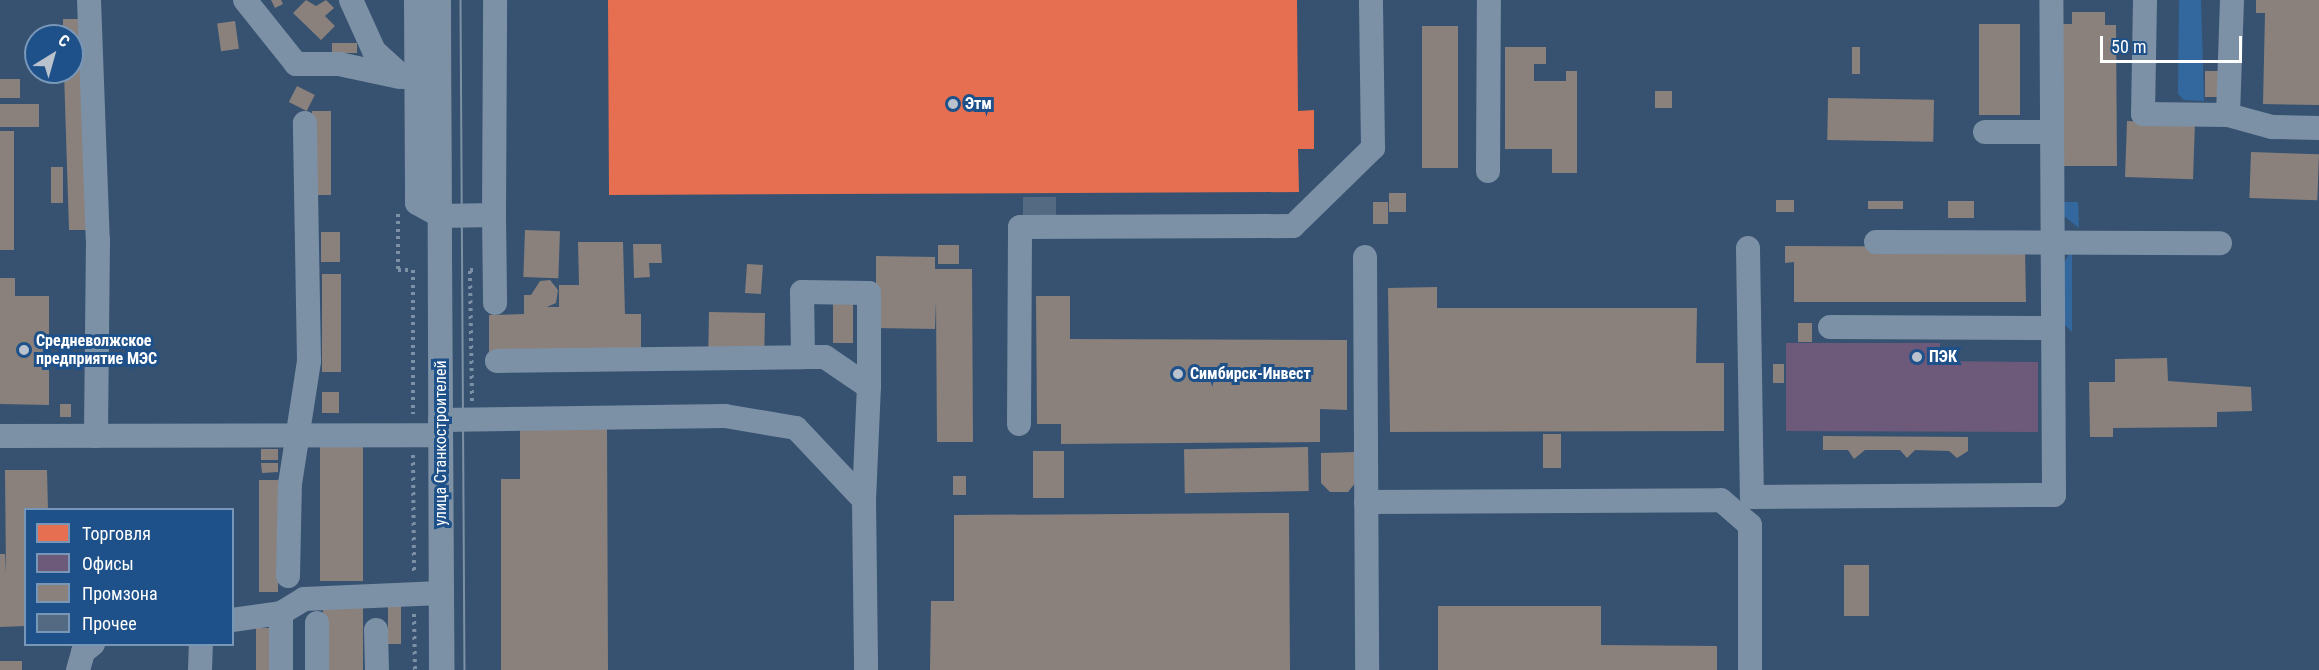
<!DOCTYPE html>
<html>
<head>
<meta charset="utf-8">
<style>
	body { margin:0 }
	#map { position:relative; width:2319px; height:670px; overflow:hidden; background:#365270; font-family:"Roboto Condensed",sans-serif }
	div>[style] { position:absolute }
	.green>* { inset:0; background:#33689f }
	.shops>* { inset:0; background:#e76f51 }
	.offices>* { inset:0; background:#6d597a }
	.industry>* { inset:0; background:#8a817c; transform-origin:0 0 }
	.building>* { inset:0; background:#546a82; transform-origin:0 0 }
	.path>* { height:4px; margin-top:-2px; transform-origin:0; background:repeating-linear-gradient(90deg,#7d91a6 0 3px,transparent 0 7.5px) }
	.minor>* { height:24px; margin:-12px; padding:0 12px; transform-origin:12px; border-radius:12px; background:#7d91a6 }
	.tram>* { height:1.5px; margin:-0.75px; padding:0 0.75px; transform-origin:0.75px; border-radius:0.75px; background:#7d91a4 }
	.dots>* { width:16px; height:16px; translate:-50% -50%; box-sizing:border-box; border:3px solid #1e5189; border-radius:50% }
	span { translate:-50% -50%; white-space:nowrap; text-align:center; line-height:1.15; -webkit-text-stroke:6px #1e5189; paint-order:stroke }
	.poi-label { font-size:16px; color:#fff; font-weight:700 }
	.left { translate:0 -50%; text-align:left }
	.street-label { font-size:16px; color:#fff }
	.legend { position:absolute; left:24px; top:508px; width:210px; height:138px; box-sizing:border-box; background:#1e5189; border:2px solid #7897b8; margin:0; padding:8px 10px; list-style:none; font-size:18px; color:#fff }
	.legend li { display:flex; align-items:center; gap:12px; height:30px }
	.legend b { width:30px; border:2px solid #7897b8 }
	.north { position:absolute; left:24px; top:24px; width:60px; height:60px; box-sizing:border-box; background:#1e5189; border:2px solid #7897b8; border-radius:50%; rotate:37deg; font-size:16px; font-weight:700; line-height:24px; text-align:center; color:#fff }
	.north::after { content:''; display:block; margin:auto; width:21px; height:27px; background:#b9c2cd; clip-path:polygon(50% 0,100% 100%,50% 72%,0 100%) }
	.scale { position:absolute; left:2100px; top:36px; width:142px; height:27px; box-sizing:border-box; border:3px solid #fff; border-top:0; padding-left:8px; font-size:18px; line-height:21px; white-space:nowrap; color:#fff; -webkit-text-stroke:4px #1e5189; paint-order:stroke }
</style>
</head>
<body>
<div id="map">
	<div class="green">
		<div style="clip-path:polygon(2179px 0,2201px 0,2204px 101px,2184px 100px,2178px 94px)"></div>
		<div style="clip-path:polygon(2059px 202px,2078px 202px,2079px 228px,2064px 216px)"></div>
		<div style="clip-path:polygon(2072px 250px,2072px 332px,2064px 324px,2063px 264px)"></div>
	</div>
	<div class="shops">
		<div style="clip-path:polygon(608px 0,1297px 0,1298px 111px,1314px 110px,1314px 149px,1298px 149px,1299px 192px,609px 195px)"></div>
	</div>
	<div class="offices">
		<div style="clip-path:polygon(1786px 343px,1940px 343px,1940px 361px,2038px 362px,2038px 432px,1786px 431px)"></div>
	</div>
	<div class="industry">
		<div style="clip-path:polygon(271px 0,281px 0,283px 4px,275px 8px)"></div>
		<div style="clip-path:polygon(306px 0,316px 6px,326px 0,334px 8px,325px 16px,335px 26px,321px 40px,293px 13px)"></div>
		<div style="clip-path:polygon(2256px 0,2319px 0,2319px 105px,2263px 104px,2265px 13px,2256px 13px)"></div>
		<div style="clip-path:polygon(2072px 12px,2105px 12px,2105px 25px,2116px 25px,2117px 166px,2060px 166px,2060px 24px,2072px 24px)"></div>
		<div style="clip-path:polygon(63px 19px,82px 19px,89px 230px,69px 230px,64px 72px,72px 72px,72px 36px,63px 36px)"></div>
		<div style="left:235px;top:21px;width:28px;height:18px;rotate:82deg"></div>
		<div style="left:2020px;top:24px;width:91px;height:41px;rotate:90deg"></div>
		<div style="left:1422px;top:26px;width:36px;height:142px"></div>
		<div style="left:332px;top:43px;width:25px;height:10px"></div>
		<div style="clip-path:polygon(1505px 47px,1546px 47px,1546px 64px,1534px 64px,1534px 81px,1566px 81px,1566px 71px,1577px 71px,1577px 173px,1552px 173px,1552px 149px,1505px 149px)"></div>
		<div style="left:1852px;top:47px;width:8px;height:27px"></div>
		<div style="left:2205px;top:71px;width:16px;height:26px"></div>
		<div style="left:0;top:79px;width:20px;height:19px"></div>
		<div style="left:297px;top:86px;width:20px;height:18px;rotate:27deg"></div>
		<div style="left:1655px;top:91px;width:17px;height:17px"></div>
		<div style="left:1828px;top:98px;width:106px;height:42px;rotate:1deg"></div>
		<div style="left:0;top:104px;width:39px;height:23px"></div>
		<div style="left:312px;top:111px;width:19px;height:84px"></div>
		<div style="left:2127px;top:121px;width:68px;height:56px;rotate:2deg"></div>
		<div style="left:0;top:131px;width:14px;height:119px"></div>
		<div style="left:2251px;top:152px;width:68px;height:46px;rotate:2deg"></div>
		<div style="left:51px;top:167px;width:12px;height:36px"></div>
		<div style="left:1389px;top:193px;width:17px;height:19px"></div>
		<div style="left:1776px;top:200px;width:18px;height:12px"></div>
		<div style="left:1868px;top:201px;width:35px;height:8px"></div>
		<div style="left:1948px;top:201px;width:26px;height:17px"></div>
		<div style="left:1373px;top:202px;width:15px;height:22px"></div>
		<div style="left:525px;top:230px;width:35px;height:47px;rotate:2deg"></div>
		<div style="left:321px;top:232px;width:19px;height:30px"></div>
		<div style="clip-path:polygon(578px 242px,623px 242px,625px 314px,641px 314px,641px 351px,489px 352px,489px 315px,524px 314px,524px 295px,531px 295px,540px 281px,550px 280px,558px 290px,556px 303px,547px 307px,559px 307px,559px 285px,579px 285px)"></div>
		<div style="clip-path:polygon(633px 244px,661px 244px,662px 263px,649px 263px,650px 277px,634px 278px)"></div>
		<div style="left:938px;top:245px;width:21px;height:19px"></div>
		<div style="clip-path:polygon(1785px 246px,2025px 247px,2026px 302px,1794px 302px,1794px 262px,1785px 263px)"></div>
		<div style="clip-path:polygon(876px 256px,935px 257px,935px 269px,972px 269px,973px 442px,937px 442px,936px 301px,935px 329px,876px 328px)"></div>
		<div style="left:747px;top:264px;width:16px;height:29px;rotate:4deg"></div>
		<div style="left:322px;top:274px;width:19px;height:98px"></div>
		<div style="clip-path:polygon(0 278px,15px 278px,15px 296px,49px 296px,49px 405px,0 404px)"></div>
		<div style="clip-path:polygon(1437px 287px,1437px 308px,1697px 308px,1696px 363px,1724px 363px,1724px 431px,1390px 432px,1388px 288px)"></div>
		<div style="clip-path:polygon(1036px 296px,1070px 296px,1070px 339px,1347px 340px,1347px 410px,1320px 409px,1320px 442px,1061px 444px,1061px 424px,1037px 424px)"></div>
		<div style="left:833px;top:304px;width:20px;height:39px"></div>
		<div style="left:709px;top:312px;width:56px;height:35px;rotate:1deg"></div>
		<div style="left:1798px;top:323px;width:14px;height:19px"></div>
		<div style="clip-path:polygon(2167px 358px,2168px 381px,2251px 387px,2252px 411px,2217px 412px,2217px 427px,2113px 428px,2113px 437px,2090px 437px,2089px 382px,2115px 382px,2115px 359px)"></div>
		<div style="left:1773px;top:364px;width:11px;height:19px"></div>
		<div style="left:322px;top:392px;width:17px;height:21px"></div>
		<div style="left:60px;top:404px;width:11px;height:13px"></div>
		<div style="clip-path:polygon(520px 426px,607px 426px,608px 670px,501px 670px,501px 479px,520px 479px)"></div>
		<div style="left:1543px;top:434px;width:18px;height:34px"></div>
		<div style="clip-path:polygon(1823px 436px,1968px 437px,1968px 451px,1957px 458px,1949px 451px,1915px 450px,1907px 458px,1900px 450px,1865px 450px,1854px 459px,1848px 450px,1823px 450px)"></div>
		<div style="left:320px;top:446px;width:43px;height:135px"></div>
		<div style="left:1308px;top:447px;width:44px;height:124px;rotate:89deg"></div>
		<div style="left:261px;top:449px;width:17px;height:11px"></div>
		<div style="left:1033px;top:451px;width:31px;height:47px"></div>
		<div style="clip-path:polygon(1356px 452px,1356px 482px,1348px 492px,1330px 492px,1321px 483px,1321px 453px)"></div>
		<div style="clip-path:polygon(261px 463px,278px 463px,278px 472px,262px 473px)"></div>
		<div style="clip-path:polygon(5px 470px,47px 470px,48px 510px,26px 510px,26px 626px,0 627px,0 554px,5px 554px,6px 574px)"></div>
		<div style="left:953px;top:476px;width:13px;height:19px"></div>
		<div style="left:259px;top:480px;width:19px;height:112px"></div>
		<div style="clip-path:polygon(1289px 513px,1290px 670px,930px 670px,931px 601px,954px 601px,954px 515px)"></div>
		<div style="left:1844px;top:565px;width:25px;height:51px"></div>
		<div style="left:323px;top:606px;width:40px;height:64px"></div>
		<div style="left:388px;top:606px;width:13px;height:38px"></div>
		<div style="clip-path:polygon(1438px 606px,1601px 606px,1601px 645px,1717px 646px,1717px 670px,1438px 670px)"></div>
		<div style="left:256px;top:628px;width:18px;height:42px"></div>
		<div style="left:0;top:661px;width:22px;height:9px"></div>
	</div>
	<div class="building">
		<div style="left:1023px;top:197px;width:33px;height:20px"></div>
	</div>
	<div class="path">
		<div style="left:398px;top:214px;width:56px;rotate:90deg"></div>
		<div style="left:398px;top:270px;width:15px"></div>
		<div style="left:413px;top:270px;width:144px;rotate:90deg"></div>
		<div style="left:472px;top:401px;width:131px;rotate:-90.9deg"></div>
		<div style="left:470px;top:270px;width:5px"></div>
		<div style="left:413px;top:455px;width:118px;rotate:89.5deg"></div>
		<div style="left:414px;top:614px;width:56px;rotate:89deg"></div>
	</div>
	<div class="minor">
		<div style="left:89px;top:0;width:240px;rotate:87.9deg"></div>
		<div style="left:98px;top:240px;width:196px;rotate:90.6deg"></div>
		<div style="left:245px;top:0;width:82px;rotate:51.4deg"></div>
		<div style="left:296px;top:64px;width:43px"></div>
		<div style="left:339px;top:64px;width:61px;rotate:12.2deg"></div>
		<div style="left:351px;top:0;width:56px;rotate:65.7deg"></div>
		<div style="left:374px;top:51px;width:39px;rotate:42deg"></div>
		<div style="left:416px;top:0;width:203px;rotate:89.7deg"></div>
		<div style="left:417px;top:203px;width:26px;rotate:29deg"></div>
		<div style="left:440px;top:216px;width:54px;rotate:-1.1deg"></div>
		<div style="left:494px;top:215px;width:215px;rotate:-89.7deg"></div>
		<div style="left:439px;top:0;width:670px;rotate:89.83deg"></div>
		<div style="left:2145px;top:0;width:114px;rotate:91deg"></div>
		<div style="left:2143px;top:114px;width:85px;rotate:0.7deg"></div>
		<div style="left:2228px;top:115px;width:115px;rotate:-88deg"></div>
		<div style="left:2228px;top:115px;width:46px;rotate:15.3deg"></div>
		<div style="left:2272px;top:127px;width:47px;rotate:1.2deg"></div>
		<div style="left:1985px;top:132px;width:67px"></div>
		<div style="left:1488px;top:171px;width:171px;rotate:-89.7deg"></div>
		<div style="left:494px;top:215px;width:88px;rotate:89.3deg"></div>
		<div style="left:1876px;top:242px;width:344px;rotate:0.2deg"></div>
		<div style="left:1748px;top:248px;width:249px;rotate:89.1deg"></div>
		<div style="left:1752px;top:497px;width:302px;rotate:-0.4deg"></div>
		<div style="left:2054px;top:495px;width:495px;rotate:-90.3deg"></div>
		<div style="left:1365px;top:257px;width:413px;rotate:89.7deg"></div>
		<div style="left:1830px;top:327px;width:223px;rotate:0.3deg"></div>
		<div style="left:497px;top:361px;width:306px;rotate:-0.7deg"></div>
		<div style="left:440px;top:420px;width:285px;rotate:-0.8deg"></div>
		<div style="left:725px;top:416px;width:72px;rotate:9.6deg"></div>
		<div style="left:796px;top:428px;width:99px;rotate:46.6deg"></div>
		<div style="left:864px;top:500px;width:170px;rotate:89.3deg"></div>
		<div style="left:1019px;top:424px;width:197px;rotate:-89.7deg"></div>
		<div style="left:1020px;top:227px;width:273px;rotate:-0.2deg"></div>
		<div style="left:1293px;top:226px;width:112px;rotate:-44.3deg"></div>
		<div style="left:1373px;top:148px;width:148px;rotate:-90.8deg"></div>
		<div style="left:0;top:436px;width:441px;rotate:-0.1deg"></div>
		<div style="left:864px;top:500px;width:113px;rotate:-87.5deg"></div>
		<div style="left:869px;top:387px;width:94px;rotate:-90deg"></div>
		<div style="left:869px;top:293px;width:67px;rotate:-179.1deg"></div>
		<div style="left:802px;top:292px;width:65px;rotate:89.1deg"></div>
		<div style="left:803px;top:357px;width:22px"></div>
		<div style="left:825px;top:357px;width:53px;rotate:34.3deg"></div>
		<div style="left:1366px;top:502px;width:355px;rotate:-0.3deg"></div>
		<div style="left:1721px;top:500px;width:38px;rotate:41deg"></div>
		<div style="left:1750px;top:525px;width:145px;rotate:90deg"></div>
		<div style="left:288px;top:576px;width:92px;rotate:-88.8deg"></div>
		<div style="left:290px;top:484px;width:124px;rotate:-81.2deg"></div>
		<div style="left:309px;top:361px;width:238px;rotate:-91deg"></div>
		<div style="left:281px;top:613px;width:57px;rotate:90deg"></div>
		<div style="left:232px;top:620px;width:49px;rotate:-8.1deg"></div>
		<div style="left:281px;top:613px;width:27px;rotate:-31deg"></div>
		<div style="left:304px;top:599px;width:137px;rotate:-2.5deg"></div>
		<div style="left:317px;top:623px;width:47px;rotate:90deg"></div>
		<div style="left:376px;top:630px;width:40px;rotate:88.6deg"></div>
		<div style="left:78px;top:670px;width:19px;rotate:-74deg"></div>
		<div style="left:83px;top:652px;width:13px;rotate:-39deg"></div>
		<div style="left:200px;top:670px;width:26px;rotate:-88deg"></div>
	</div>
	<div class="tram">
		<div style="left:450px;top:0;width:670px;rotate:89.66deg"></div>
		<div style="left:461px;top:0;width:670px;rotate:89.66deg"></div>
	</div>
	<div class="dots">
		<div style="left:953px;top:104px;background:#b9c2cd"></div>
		<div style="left:24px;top:350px;background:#b9c2cd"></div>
		<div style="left:1917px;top:357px;background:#b9c2cd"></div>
		<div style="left:1178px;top:374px;background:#b9c2cd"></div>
	</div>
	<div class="poi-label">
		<span class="left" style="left:965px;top:104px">Этм</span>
		<span class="left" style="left:36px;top:350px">Средневолжское<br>предприятие МЭС</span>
		<span class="left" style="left:1929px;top:357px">ПЭК</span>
		<span class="left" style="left:1190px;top:374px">Симбирск-Инвест</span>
	</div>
	<div class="street-label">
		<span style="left:441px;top:443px;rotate:-90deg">улица Станкостроителей</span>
	</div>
	<ul class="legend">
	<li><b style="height:16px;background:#e76f51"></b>Торговля</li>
	<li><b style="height:16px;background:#6d597a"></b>Офисы</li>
	<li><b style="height:16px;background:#8a817c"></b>Промзона</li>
	<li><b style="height:16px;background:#546a82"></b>Прочее</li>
	</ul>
	<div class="north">С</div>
	<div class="scale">50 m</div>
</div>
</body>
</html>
